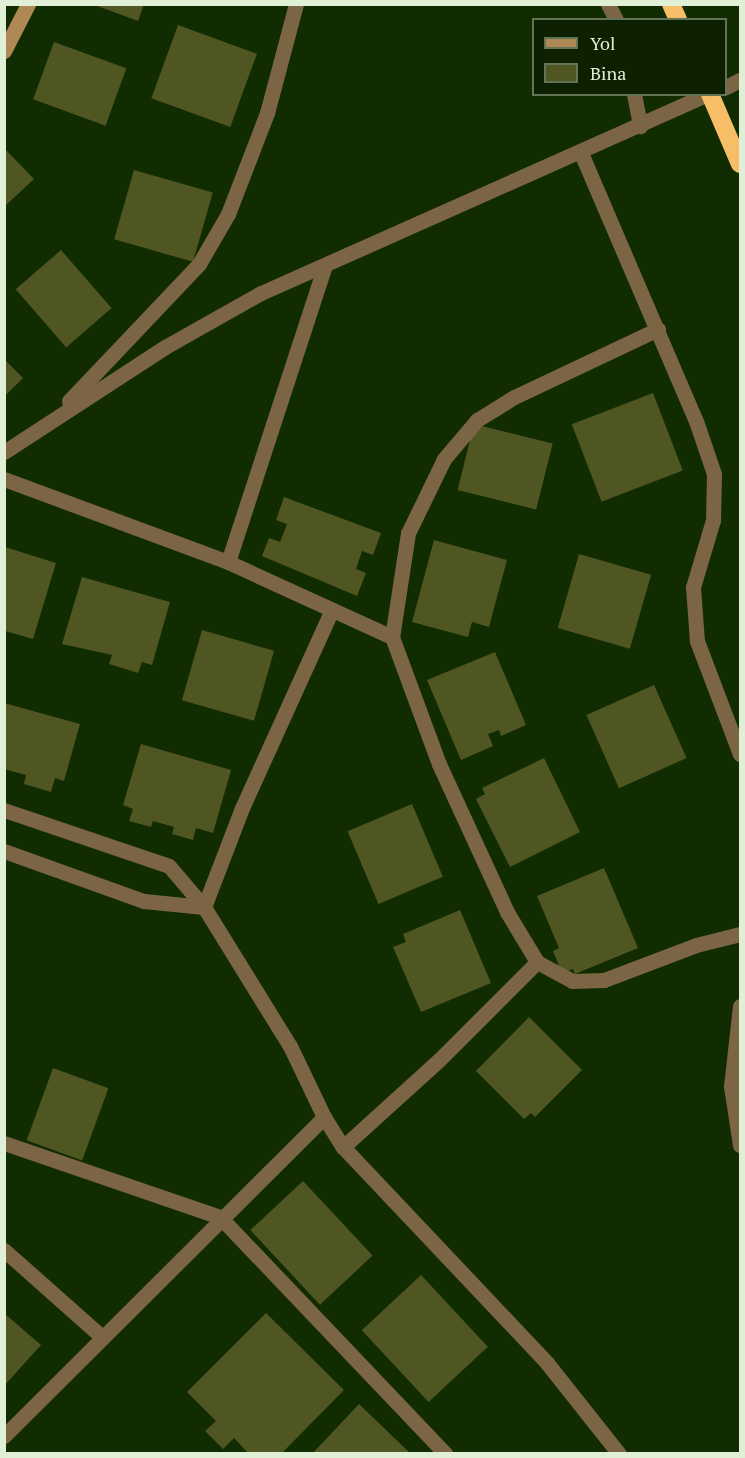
<!DOCTYPE html>
<html>
<head>
<meta charset="utf-8">
<style>
	body { margin:0 }
	#map { position:relative; width:745px; height:1458px; overflow:hidden; background:#112c01; font-family:"PT Serif",serif }
	div>[style] { position:absolute }
	.building>* { inset:0; background:#4f5621; transform-origin:0 0 }
	.street>* { height:15px; margin:-7.5px; padding:0 7.5px; transform-origin:7.5px; border-radius:7.5px; background:#7c6544 }
	.secondary>* { height:15px; margin:-7.5px; padding:0 7.5px; transform-origin:7.5px; border-radius:7.5px; background:#ae8953 }
	.highway>* { height:18px; margin:-9px; padding:0 9px; transform-origin:9px; border-radius:9px; background:#f8be67 }
	span { translate:-50% -50%; white-space:nowrap; text-align:center; line-height:1.15; -webkit-text-stroke:4.5px #0d2102; paint-order:stroke }
	.frame { position:absolute; inset:0; border:6px solid #dff0d7; pointer-events:none }
	.legend { position:absolute; left:532px; top:18px; width:195px; height:78px; box-sizing:border-box; background:#0d2102; border:2px solid #617457; margin:0; padding:8px 10px; list-style:none; font-size:18px; color:#dff0d7 }
	.legend li { display:flex; align-items:center; gap:12px; height:30px }
	.legend b { width:30px; border:2px solid #617457 }
</style>
</head>
<body>
<div id="map">
	<div class="building">
		<div style="clip-path:polygon(92px 4px,144px 4px,138px 21px)"></div>
		<div style="left:178px;top:25px;width:84px;height:78px;rotate:20deg"></div>
		<div style="left:54px;top:42px;width:77px;height:61px;rotate:20deg"></div>
		<div style="clip-path:polygon(4px 148px,34px 179px,4px 207px)"></div>
		<div style="left:134px;top:170px;width:82px;height:72px;rotate:16deg"></div>
		<div style="left:61px;top:250px;width:77px;height:60px;rotate:49deg"></div>
		<div style="clip-path:polygon(4px 359px,23px 378px,4px 397px)"></div>
		<div style="left:653px;top:393px;width:83px;height:87px;rotate:69deg"></div>
		<div style="left:474px;top:424px;width:81px;height:68px;rotate:14deg"></div>
		<div style="clip-path:polygon(284px 497px,381px 533px,373px 555px,362px 551px,356px 569px,366px 573px,357px 596px,262px 556px,269px 538px,280px 542px,287px 524px,276px 520px)"></div>
		<div style="clip-path:polygon(434px 540px,507px 560px,489px 627px,472px 622px,468px 637px,412px 622px)"></div>
		<div style="clip-path:polygon(5px 547px,56px 563px,33px 639px,5px 631px)"></div>
		<div style="left:579px;top:554px;width:75px;height:77px;rotate:16deg"></div>
		<div style="clip-path:polygon(82px 577px,170px 602px,152px 665px,142px 662px,138px 673px,109px 664px,112px 655px,62px 644px)"></div>
		<div style="left:202px;top:630px;width:75px;height:73px;rotate:16deg"></div>
		<div style="clip-path:polygon(495px 652px,526px 725px,501px 736px,499px 730px,488px 734px,493px 746px,461px 760px,427px 680px)"></div>
		<div style="left:654px;top:685px;width:80px;height:74px;rotate:66deg"></div>
		<div style="clip-path:polygon(4px 703px,80px 724px,64px 781px,55px 778px,51px 792px,24px 784px,26px 775px,4px 769px)"></div>
		<div style="clip-path:polygon(141px 744px,231px 770px,213px 833px,196px 828px,193px 840px,172px 834px,174px 827px,153px 821px,151px 827px,129px 821px,133px 809px,123px 805px)"></div>
		<div style="clip-path:polygon(544px 758px,580px 832px,510px 867px,476px 799px,485px 794px,482px 788px)"></div>
		<div style="left:412px;top:804px;width:79px;height:70px;rotate:67deg"></div>
		<div style="clip-path:polygon(604px 868px,638px 948px,575px 974px,573px 969px,562px 973px,553px 951px,559px 948px,537px 896px)"></div>
		<div style="clip-path:polygon(460px 910px,491px 983px,421px 1012px,393px 947px,406px 942px,403px 934px)"></div>
		<div style="clip-path:polygon(529px 1017px,582px 1070px,535px 1117px,531px 1113px,524px 1119px,476px 1071px)"></div>
		<div style="left:53px;top:1068px;width:59px;height:77px;rotate:20deg"></div>
		<div style="left:303px;top:1181px;width:102px;height:72px;rotate:47deg"></div>
		<div style="left:421px;top:1275px;width:98px;height:81px;rotate:47deg"></div>
		<div style="clip-path:polygon(4px 1313px,41px 1345px,4px 1386px)"></div>
		<div style="clip-path:polygon(266px 1313px,344px 1390px,281px 1454px,249px 1454px,234px 1438px,223px 1449px,205px 1431px,216px 1421px,187px 1392px)"></div>
		<div style="clip-path:polygon(359px 1404px,411px 1454px,312px 1454px)"></div>
	</div>
	<div class="street">
		<div style="left:608px;top:4px;width:18px;rotate:63deg"></div>
		<div style="left:726px;top:87px;width:16px;rotate:-27deg"></div>
		<div style="left:634px;top:94px;width:33px;rotate:79deg"></div>
		<div style="left:581px;top:153px;width:292px;rotate:66.8deg"></div>
		<div style="left:696px;top:421px;width:56px;rotate:71.2deg"></div>
		<div style="left:714px;top:474px;width:46px;rotate:91.2deg"></div>
		<div style="left:713px;top:520px;width:70px;rotate:106.6deg"></div>
		<div style="left:693px;top:587px;width:54px;rotate:85.8deg"></div>
		<div style="left:697px;top:641px;width:121px;rotate:69.2deg"></div>
		<div style="left:658px;top:329px;width:159px;rotate:154.7deg"></div>
		<div style="left:514px;top:397px;width:44px;rotate:148.1deg"></div>
		<div style="left:477px;top:420px;width:51px;rotate:130.2deg"></div>
		<div style="left:444px;top:459px;width:82px;rotate:115.9deg"></div>
		<div style="left:408px;top:533px;width:105px;rotate:98.7deg"></div>
		<div style="left:392px;top:637px;width:135px;rotate:69.7deg"></div>
		<div style="left:439px;top:764px;width:163px;rotate:65.3deg"></div>
		<div style="left:507px;top:912px;width:58px;rotate:59deg"></div>
		<div style="left:537px;top:962px;width:40px;rotate:28deg"></div>
		<div style="left:572px;top:981px;width:32px;rotate:-2deg"></div>
		<div style="left:604px;top:980px;width:98px;rotate:-20.8deg"></div>
		<div style="left:696px;top:945px;width:45px;rotate:-14deg"></div>
		<div style="left:69px;top:401px;width:189px;rotate:-46.5deg"></div>
		<div style="left:199px;top:264px;width:58px;rotate:-59.9deg"></div>
		<div style="left:228px;top:214px;width:108px;rotate:-68.9deg"></div>
		<div style="left:267px;top:113px;width:113px;rotate:-75.1deg"></div>
		<div style="left:4px;top:452px;width:192px;rotate:-33.1deg"></div>
		<div style="left:165px;top:347px;width:110px;rotate:-29.4deg"></div>
		<div style="left:261px;top:293px;width:490px;rotate:-24deg"></div>
		<div style="left:4px;top:479px;width:239px;rotate:20.3deg"></div>
		<div style="left:228px;top:562px;width:180px;rotate:24.6deg"></div>
		<div style="left:228px;top:562px;width:312px;rotate:-71.9deg"></div>
		<div style="left:4px;top:810px;width:174px;rotate:18.7deg"></div>
		<div style="left:169px;top:866px;width:54px;rotate:49.5deg"></div>
		<div style="left:204px;top:907px;width:163px;rotate:58.3deg"></div>
		<div style="left:290px;top:1046px;width:79px;rotate:64.4deg"></div>
		<div style="left:324px;top:1117px;width:36px;rotate:58deg"></div>
		<div style="left:343px;top:1147px;width:297px;rotate:46.6deg"></div>
		<div style="left:547px;top:1363px;width:116px;rotate:51.6deg"></div>
		<div style="left:4px;top:851px;width:149px;rotate:19.7deg"></div>
		<div style="left:144px;top:901px;width:60px;rotate:5.7deg"></div>
		<div style="left:204px;top:907px;width:106px;rotate:-69deg"></div>
		<div style="left:242px;top:808px;width:217px;rotate:-65.6deg"></div>
		<div style="left:740px;top:1006px;width:81px;rotate:96.4deg"></div>
		<div style="left:731px;top:1086px;width:60px;rotate:81.3deg"></div>
		<div style="left:4px;top:1143px;width:228px;rotate:18.9deg"></div>
		<div style="left:220px;top:1217px;width:327px;rotate:46.4deg"></div>
		<div style="left:343px;top:1147px;width:130px;rotate:-42.2deg"></div>
		<div style="left:439px;top:1060px;width:139px;rotate:-45deg"></div>
		<div style="left:4px;top:1250px;width:132px;rotate:41.6deg"></div>
		<div style="left:4px;top:1436px;width:452px;rotate:-44.9deg"></div>
	</div>
	<div class="secondary">
		<div style="left:4px;top:51px;width:53px;rotate:-62.9deg"></div>
	</div>
	<div class="highway">
		<div style="left:671px;top:4px;width:17px;rotate:66deg"></div>
		<div style="left:710px;top:94px;width:76px;rotate:66.8deg"></div>
	</div>
	<div class="frame"></div>
	<ul class="legend">
	<li><b style="height:8px;background:#ae8953"></b>Yol</li>
	<li><b style="height:16px;background:#4f5621"></b>Bina</li>
	</ul>
</div>
</body>
</html>
